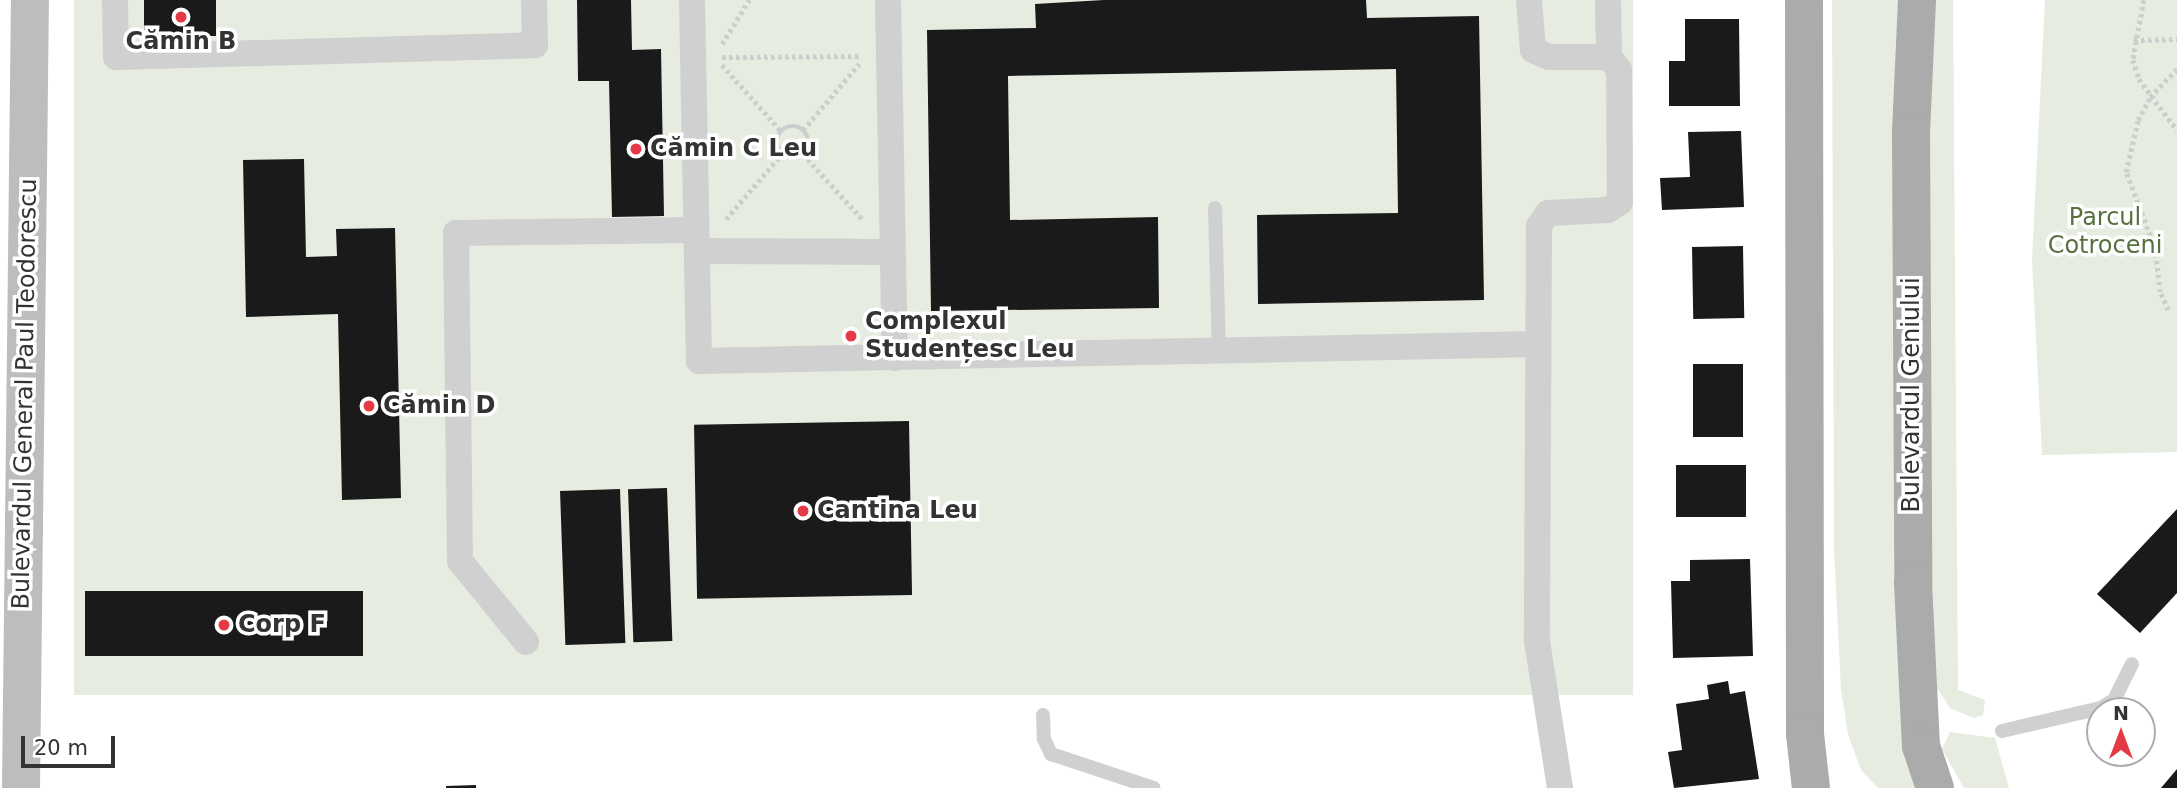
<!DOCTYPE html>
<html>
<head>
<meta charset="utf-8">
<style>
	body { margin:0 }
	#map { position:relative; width:2177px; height:788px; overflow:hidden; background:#fff; font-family:"DejaVu Sans",sans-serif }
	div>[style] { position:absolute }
	.green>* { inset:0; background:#e6ecdf; transform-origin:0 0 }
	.building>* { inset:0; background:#1a1a1a; transform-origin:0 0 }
	.path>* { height:4.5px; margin-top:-2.25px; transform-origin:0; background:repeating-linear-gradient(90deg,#cdcdcd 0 3.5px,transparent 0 7px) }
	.path>.ring { margin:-2.25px; padding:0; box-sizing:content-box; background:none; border:4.5px solid #cdcdcd; border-radius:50% }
	.service>* { height:14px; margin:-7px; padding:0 7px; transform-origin:7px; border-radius:7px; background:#d0d0d0 }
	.minor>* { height:26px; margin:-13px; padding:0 13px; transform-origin:13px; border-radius:13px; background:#d0d0d0 }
	.secondary>* { height:38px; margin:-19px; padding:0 19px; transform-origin:19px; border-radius:19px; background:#bdbdbd }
	.primary>* { height:38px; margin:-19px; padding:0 19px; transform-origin:19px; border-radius:19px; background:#ababab }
	.dots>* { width:19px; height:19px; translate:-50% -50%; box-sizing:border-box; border:4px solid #fff; border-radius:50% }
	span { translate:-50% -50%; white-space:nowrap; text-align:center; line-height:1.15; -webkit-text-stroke:7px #fff; paint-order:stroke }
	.poi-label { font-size:24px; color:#333; font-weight:700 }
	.left { translate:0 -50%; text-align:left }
	.park-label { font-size:24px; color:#56703f }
	.street-label { font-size:24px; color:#333 }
	.north { position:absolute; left:2086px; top:697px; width:70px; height:70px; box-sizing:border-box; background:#fff; border:2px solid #adadad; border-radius:50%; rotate:0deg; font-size:19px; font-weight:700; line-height:28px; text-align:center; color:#333 }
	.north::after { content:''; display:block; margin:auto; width:24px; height:32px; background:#e63946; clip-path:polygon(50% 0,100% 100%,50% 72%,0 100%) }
	.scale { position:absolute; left:21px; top:736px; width:94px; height:32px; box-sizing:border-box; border:4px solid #333; border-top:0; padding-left:9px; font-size:21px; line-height:24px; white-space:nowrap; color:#333; -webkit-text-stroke:5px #fff; paint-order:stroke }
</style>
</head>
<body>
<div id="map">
	<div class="green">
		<div style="left:74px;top:0;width:1559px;height:695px"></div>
		<div style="clip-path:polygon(1832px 0,1901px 0,1917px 788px,1878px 788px,1861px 770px,1848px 734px,1841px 690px,1834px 548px)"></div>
		<div style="clip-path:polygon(1934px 0,1953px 0,1958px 690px,1985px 700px,1983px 715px,1974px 718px,1950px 708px,1937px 688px,1930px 566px,1928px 171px)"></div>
		<div style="clip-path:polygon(2045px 0,2177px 0,2177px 452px,2042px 455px,2032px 259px)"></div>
		<div style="clip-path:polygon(1950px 732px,1995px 738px,2009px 788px,1964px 788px,1942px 749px)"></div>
	</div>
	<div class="building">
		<div style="left:144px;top:0;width:72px;height:36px"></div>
		<div style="clip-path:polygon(577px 0,631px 0,632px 50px,661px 49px,664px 216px,612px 217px,609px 81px,578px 81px)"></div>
		<div style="clip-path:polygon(1104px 0,1366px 0,1367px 18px,1479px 16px,1484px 300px,1258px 304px,1257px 215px,1398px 213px,1396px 69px,1008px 76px,1010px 220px,1158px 217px,1159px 308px,931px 311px,927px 30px,1036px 28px,1035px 4px)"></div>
		<div style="clip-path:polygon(1685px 19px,1739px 19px,1740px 106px,1669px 106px,1669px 61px,1685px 61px)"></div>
		<div style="clip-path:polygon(1741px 131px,1744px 207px,1662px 210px,1660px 178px,1690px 177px,1688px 132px)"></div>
		<div style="clip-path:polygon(304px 159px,306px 257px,337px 256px,336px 229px,395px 228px,401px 498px,342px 500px,338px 314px,246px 317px,243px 160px)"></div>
		<div style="left:1743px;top:246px;width:72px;height:51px;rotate:89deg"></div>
		<div style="left:1693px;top:364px;width:50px;height:73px"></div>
		<div style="left:909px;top:421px;width:174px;height:215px;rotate:89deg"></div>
		<div style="left:1676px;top:465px;width:70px;height:52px"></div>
		<div style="left:667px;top:488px;width:153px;height:39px;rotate:88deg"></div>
		<div style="left:620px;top:489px;width:154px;height:60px;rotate:88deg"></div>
		<div style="clip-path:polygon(2177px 509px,2177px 593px,2140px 633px,2097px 594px)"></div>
		<div style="clip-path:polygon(1750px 559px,1753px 656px,1673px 658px,1671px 581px,1690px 581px,1690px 560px)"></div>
		<div style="left:363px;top:591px;width:65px;height:278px;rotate:90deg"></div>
		<div style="clip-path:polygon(1728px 681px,1730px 694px,1745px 691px,1759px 779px,1674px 788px,1668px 752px,1682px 750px,1676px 704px,1709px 699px,1707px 685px)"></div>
		<div style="clip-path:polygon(2177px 769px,2177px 788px,2161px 788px)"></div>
		<div style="clip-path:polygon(476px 785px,476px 788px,446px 788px,446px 786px)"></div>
	</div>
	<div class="path">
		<div style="left:2144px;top:0;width:61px;rotate:100.4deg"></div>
		<div style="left:2133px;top:60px;width:20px;rotate:72deg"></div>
		<div style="left:2139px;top:79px;width:64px;rotate:53.3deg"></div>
		<div style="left:2134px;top:40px;width:43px;rotate:-1.3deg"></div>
		<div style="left:722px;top:44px;width:52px;rotate:-58.5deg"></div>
		<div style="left:722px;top:57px;width:138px;rotate:-0.4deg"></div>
		<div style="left:722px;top:65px;width:89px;rotate:48.2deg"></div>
		<div class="ring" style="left:777px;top:126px;width:27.5px;height:27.5px"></div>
		<div style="left:803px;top:130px;width:87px;rotate:-49.7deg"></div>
		<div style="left:803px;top:154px;width:89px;rotate:47.7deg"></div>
		<div style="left:726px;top:219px;width:86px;rotate:-49.3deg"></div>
		<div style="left:2168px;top:310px;width:20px;rotate:-114deg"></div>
		<div style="left:2160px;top:292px;width:43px;rotate:-96.6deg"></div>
		<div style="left:2155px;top:249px;width:82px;rotate:-110.6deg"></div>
		<div style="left:2126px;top:172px;width:53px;rotate:-77deg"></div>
		<div style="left:2138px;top:120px;width:26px;rotate:-62deg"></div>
		<div style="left:2150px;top:97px;width:39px;rotate:-46deg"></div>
	</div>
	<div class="service">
		<div style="left:1215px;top:208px;width:143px;rotate:88.4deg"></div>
		<div style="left:1043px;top:715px;width:24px;rotate:88deg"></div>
		<div style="left:1044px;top:739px;width:17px;rotate:65deg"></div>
		<div style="left:1051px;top:754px;width:108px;rotate:18.3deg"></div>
		<div style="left:2002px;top:731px;width:102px;rotate:-13.1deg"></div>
		<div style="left:2101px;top:708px;width:15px;rotate:-32deg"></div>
		<div style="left:2114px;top:700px;width:40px;rotate:-63.4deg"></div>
	</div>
	<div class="minor">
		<div style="left:115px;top:0;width:57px;rotate:89deg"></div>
		<div style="left:116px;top:57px;width:419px;rotate:-1.6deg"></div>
		<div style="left:535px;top:45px;width:45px;rotate:-91.3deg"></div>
		<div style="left:692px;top:0;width:361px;rotate:88.9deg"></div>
		<div style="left:699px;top:361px;width:839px;rotate:-1.16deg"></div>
		<div style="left:888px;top:0;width:358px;rotate:88.9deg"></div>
		<div style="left:1529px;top:0;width:50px;rotate:85.4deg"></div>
		<div style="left:1533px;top:50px;width:17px;rotate:24deg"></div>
		<div style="left:1549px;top:57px;width:60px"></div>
		<div style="left:1609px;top:57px;width:16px;rotate:52deg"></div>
		<div style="left:1619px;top:70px;width:132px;rotate:89.6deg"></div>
		<div style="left:1620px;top:202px;width:14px;rotate:146deg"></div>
		<div style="left:1608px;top:210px;width:60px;rotate:177.1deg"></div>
		<div style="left:1548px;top:213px;width:16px;rotate:125deg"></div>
		<div style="left:1539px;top:226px;width:415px;rotate:90.3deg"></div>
		<div style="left:1537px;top:641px;width:149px;rotate:81.1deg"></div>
		<div style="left:1608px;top:0;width:57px;rotate:89deg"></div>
		<div style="left:698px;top:251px;width:194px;rotate:0.3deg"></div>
		<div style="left:526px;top:642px;width:104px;rotate:-129.2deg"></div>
		<div style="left:460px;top:561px;width:328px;rotate:-90.7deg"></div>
		<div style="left:456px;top:233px;width:240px;rotate:-0.7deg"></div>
	</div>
	<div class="secondary">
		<div style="left:21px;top:788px;width:788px;rotate:-89.35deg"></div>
	</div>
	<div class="primary">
		<div style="left:1804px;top:0;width:734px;rotate:89.92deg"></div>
		<div style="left:1805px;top:734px;width:54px;rotate:83.7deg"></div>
		<div style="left:1917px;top:0;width:133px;rotate:92.6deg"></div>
		<div style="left:1911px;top:133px;width:450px;rotate:89.7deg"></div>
		<div style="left:1913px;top:583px;width:163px;rotate:87.2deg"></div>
		<div style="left:1921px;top:746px;width:44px;rotate:71.6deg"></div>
	</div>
	<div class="dots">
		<div style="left:181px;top:17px;background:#e63946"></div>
		<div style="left:636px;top:149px;background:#e63946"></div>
		<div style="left:851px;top:336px;background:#e63946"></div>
		<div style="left:369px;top:406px;background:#e63946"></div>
		<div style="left:803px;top:511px;background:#e63946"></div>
		<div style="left:224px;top:625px;background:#e63946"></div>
	</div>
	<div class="poi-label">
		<span style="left:181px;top:42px">Cămin B</span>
		<span class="left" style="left:650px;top:149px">Cămin C Leu</span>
		<span class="left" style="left:865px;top:336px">Complexul<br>Studențesc Leu</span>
		<span class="left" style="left:383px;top:406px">Cămin D</span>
		<span class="left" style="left:817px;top:511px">Cantina Leu</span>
		<span class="left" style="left:238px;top:625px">Corp F</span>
	</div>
	<div class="park-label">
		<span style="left:2105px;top:232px">Parcul<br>Cotroceni</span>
	</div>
	<div class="street-label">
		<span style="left:25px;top:394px;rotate:-89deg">Bulevardul General Paul Teodorescu</span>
		<span style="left:1912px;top:395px;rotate:-90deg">Bulevardul Geniului</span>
	</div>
	<div class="north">N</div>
	<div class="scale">20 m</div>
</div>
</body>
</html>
